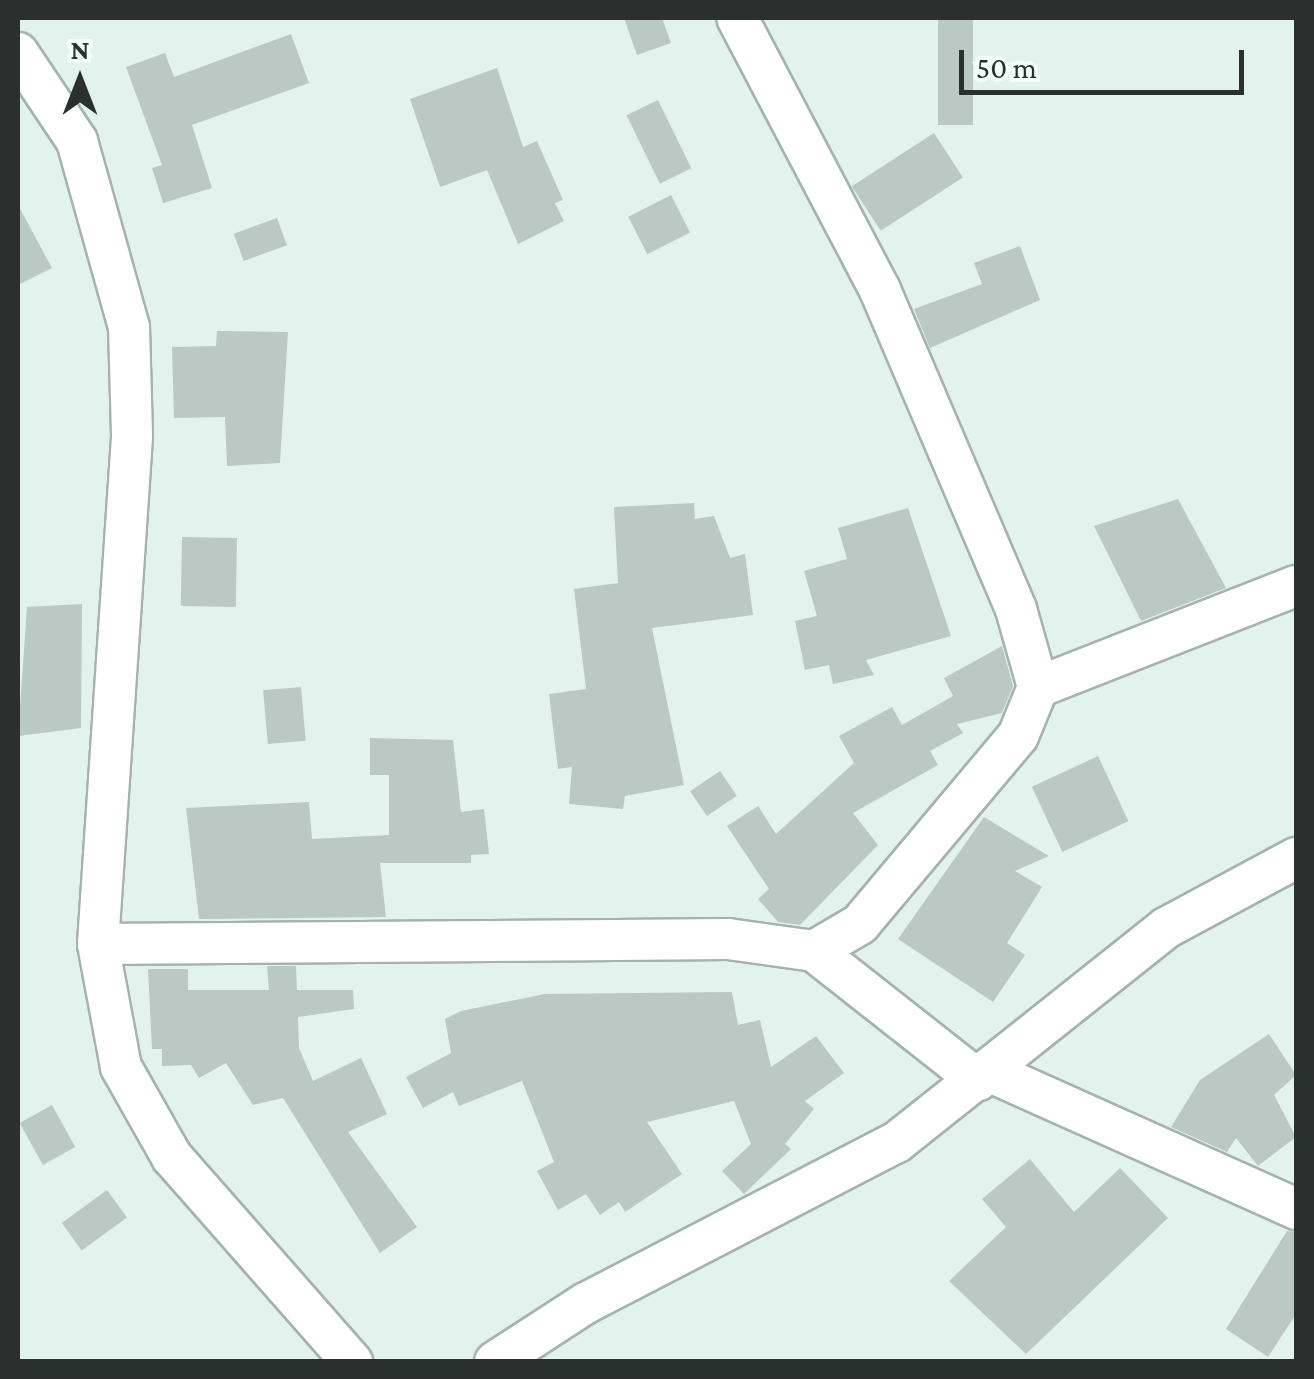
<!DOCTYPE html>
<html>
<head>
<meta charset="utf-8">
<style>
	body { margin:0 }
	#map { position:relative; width:1314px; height:1379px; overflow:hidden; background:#e2f2ed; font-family:"Crimson Pro",serif }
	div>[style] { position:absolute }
	.building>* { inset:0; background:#bac9c4; transform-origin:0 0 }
	.roads { filter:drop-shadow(2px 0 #a4b3ae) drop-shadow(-2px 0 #a4b3ae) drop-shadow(0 2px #a4b3ae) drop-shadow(0 -2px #a4b3ae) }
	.minor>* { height:40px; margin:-20px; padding:0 20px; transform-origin:20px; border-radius:20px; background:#fff }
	span { translate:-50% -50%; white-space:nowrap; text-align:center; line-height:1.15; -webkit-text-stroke:9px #f1fefa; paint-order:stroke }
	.frame { position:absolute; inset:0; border:20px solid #2a302e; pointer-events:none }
	.north { position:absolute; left:30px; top:30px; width:100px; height:100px; -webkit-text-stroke:8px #f1fefa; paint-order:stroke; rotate:0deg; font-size:28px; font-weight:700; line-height:40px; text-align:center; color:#2a302e }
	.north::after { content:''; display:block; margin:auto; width:35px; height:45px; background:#2a302e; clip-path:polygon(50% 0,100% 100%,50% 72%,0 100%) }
	.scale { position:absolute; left:959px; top:50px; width:285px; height:45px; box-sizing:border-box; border:5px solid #2a302e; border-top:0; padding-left:12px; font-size:30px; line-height:35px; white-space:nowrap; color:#2a302e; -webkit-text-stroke:8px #f1fefa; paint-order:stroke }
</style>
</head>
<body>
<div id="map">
	<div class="building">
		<div style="clip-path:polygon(624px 18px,662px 18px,671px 43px,637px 55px)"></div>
		<div style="left:938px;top:18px;width:35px;height:107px"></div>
		<div style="clip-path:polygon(291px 34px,309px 83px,192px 125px,212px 188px,163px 203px,152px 168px,162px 165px,126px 67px,165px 53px,174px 77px)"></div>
		<div style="clip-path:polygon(497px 68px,523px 147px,537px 141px,563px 200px,555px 203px,564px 221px,518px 244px,487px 170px,440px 187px,410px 99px)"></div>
		<div style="left:658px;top:100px;width:76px;height:35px;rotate:64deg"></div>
		<div style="left:934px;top:133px;width:53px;height:98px;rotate:57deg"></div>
		<div style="left:671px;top:195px;width:42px;height:48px;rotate:63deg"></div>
		<div style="clip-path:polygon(18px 205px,52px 268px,18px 285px)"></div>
		<div style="left:277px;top:218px;width:29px;height:46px;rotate:70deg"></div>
		<div style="clip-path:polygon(1020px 246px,1040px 300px,930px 348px,914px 309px,982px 284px,974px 263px)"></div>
		<div style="clip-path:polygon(217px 331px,288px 332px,280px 463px,227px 466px,225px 417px,174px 418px,172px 347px,216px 346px)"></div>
		<div style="clip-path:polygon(1178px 499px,1226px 588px,1141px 621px,1094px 526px)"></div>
		<div style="clip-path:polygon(694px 503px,695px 519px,714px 516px,730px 558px,745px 554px,753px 615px,652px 628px,684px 785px,625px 796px,623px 809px,569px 804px,572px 767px,558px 769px,549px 694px,586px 689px,574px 589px,618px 583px,614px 507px)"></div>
		<div style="clip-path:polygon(908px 508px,951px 636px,866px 660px,874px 675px,833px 684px,829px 665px,805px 670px,795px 621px,817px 616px,804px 571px,847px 559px,838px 528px)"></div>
		<div style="left:182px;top:537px;width:55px;height:69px;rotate:1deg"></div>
		<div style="clip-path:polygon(82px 604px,81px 728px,18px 736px,27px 607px)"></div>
		<div style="clip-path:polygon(1002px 646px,1013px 686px,1002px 713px,957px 724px,963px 733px,930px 751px,938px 765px,853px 813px,878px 845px,800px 925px,778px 922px,758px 899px,769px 889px,727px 826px,758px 806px,776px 834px,854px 763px,839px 736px,892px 707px,902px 725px,953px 696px,944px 678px)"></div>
		<div style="left:301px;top:687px;width:54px;height:38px;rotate:85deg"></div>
		<div style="clip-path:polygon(370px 738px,453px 740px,461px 812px,484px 809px,489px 854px,471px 855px,471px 863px,380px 863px,386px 917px,199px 919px,186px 808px,309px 802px,312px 839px,389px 835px,389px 775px,370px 775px)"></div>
		<div style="left:1098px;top:756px;width:72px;height:73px;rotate:65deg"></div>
		<div style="left:720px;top:771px;width:30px;height:36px;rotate:56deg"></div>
		<div style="clip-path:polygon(984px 817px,1049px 856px,1015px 871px,1042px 887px,1007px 943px,1025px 955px,993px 1002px,898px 939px)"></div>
		<div style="clip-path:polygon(267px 966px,296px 966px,297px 990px,353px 990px,354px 1009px,298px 1017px,299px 1048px,313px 1081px,361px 1058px,387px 1114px,348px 1132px,417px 1227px,380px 1253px,283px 1098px,253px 1105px,226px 1063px,199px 1078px,191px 1065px,162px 1066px,162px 1049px,152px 1049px,148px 969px,188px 969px,188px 990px,269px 990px)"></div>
		<div style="clip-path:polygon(732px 992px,738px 1025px,760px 1020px,771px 1067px,816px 1036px,844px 1073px,805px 1101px,814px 1109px,785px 1144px,791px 1149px,744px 1194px,722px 1171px,751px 1144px,734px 1101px,647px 1122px,682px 1174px,625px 1212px,619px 1202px,600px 1215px,586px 1194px,558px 1210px,537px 1171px,554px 1162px,522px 1081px,459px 1106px,453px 1092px,423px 1108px,406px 1077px,451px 1053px,445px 1019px,461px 1011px,545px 994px)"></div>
		<div style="clip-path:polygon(1269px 1034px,1296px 1075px,1274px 1095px,1296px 1137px,1258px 1166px,1236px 1138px,1227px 1152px,1171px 1127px,1200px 1080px)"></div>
		<div style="left:52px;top:1105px;width:48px;height:37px;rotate:61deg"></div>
		<div style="clip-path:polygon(1030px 1159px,1074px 1212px,1120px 1168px,1168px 1218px,1026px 1354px,949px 1281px,1006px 1227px,982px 1199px)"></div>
		<div style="left:107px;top:1190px;width:34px;height:56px;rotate:54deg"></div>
		<div style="clip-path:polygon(1287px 1231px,1296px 1232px,1296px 1314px,1268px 1357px,1226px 1329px)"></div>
	</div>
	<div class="roads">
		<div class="minor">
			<div style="left:18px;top:53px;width:106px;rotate:56.2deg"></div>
			<div style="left:77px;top:141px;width:193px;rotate:74.4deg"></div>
			<div style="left:129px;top:327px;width:110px;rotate:88.4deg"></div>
			<div style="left:132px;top:437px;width:508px;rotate:93.84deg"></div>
			<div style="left:98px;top:944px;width:125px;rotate:79.4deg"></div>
			<div style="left:121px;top:1067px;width:103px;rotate:60.5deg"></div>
			<div style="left:172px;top:1157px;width:273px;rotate:48.7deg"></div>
			<div style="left:1038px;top:687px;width:277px;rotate:-21.4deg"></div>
			<div style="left:98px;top:944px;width:630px;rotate:-0.45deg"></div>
			<div style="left:728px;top:939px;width:87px;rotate:7.9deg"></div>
			<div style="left:814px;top:951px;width:53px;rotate:-30.4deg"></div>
			<div style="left:860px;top:924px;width:246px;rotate:-50deg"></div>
			<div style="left:1018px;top:736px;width:53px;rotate:-67.8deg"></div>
			<div style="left:1038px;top:687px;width:81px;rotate:-105.8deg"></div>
			<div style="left:1016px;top:609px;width:347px;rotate:-113.1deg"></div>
			<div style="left:880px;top:290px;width:307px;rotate:-117.7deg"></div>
			<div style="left:814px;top:951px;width:209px;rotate:38.2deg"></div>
			<div style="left:988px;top:1071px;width:338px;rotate:24.1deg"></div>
			<div style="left:495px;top:1362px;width:108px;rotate:-33deg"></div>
			<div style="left:586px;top:1303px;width:350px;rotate:-27.4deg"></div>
			<div style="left:897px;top:1142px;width:344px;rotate:-38.5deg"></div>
			<div style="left:1166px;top:928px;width:148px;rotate:-28.3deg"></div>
		</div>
	</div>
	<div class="frame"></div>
	<div class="north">N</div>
	<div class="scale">50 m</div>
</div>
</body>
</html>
